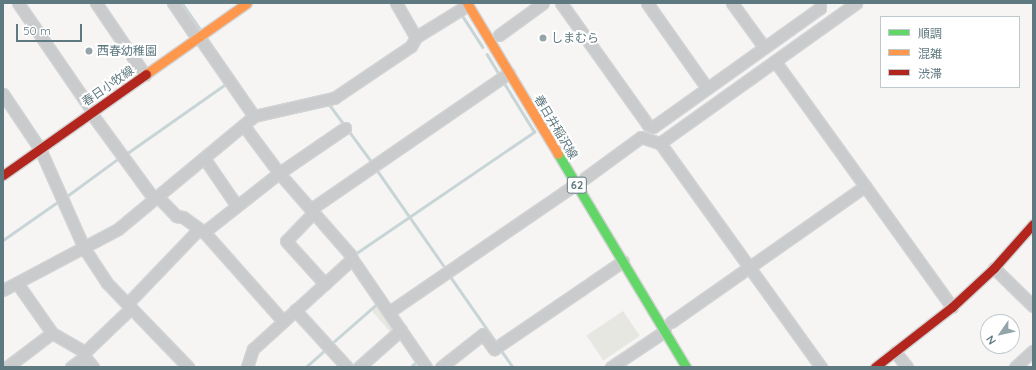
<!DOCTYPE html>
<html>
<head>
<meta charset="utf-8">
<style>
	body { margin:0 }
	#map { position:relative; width:1036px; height:370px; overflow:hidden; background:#f6f5f4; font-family:Quicksand,"Noto Sans JP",sans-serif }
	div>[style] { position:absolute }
	.green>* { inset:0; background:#e6e7e1; transform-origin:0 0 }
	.stream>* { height:2.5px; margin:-1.25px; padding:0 1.25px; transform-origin:1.25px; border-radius:1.25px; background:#c8d5d6 }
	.roads { filter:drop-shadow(1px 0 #d2d3d4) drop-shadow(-1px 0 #d2d3d4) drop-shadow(0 1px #d2d3d4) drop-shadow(0 -1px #d2d3d4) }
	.street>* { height:11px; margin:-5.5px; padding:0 5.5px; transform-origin:5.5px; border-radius:5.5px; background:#cacbcc }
	.fast>* { height:9px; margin:-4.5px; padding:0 4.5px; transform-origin:4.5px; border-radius:4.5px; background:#63d668 }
	.slow>* { height:9px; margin:-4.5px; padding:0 4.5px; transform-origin:4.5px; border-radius:4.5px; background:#ff974d }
	.jam>* { height:9px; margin:-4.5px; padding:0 4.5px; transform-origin:4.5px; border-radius:4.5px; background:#b3261e }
	.dots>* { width:11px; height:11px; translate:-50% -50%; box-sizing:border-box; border:2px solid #fff; border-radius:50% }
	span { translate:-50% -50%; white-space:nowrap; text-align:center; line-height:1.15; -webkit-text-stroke:4px #fff; paint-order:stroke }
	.shield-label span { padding:1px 3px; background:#fff; border:1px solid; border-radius:3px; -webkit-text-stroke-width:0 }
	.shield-label { font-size:11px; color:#5f7981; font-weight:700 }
	.poi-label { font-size:12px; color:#5f7981 }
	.left { translate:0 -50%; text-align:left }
	.street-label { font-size:12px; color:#5f7981 }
	.frame { position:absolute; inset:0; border:4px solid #5f7981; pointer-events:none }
	.legend { position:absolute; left:880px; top:16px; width:140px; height:72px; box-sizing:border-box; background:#fff; border:1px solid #bfc9cd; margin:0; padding:5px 7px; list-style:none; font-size:12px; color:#5f7981 }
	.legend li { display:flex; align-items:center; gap:8px; height:20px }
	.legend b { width:20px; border:1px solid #bfc9cd }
	.north { position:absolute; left:980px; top:314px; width:40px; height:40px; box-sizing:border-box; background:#fff; border:1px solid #bfc9cd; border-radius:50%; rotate:236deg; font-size:11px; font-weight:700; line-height:16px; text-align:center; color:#5f7981 }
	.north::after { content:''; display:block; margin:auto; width:14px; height:18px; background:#94a4a9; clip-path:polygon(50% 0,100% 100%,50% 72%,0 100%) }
	.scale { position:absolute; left:16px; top:24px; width:66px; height:18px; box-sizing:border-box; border:2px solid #5f7981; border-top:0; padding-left:5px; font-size:12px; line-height:14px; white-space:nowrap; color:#5f7981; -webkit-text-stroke:3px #fff; paint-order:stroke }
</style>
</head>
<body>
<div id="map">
	<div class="green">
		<div style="clip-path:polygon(378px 305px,395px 331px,392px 334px,372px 311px)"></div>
		<div style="left:623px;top:311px;width:30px;height:44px;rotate:56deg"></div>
	</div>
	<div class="stream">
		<div style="left:182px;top:3px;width:32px;rotate:55deg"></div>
		<div style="left:462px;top:15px;width:38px;rotate:57deg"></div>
		<div style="left:487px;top:54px;width:21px;rotate:59deg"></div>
		<div style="left:329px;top:104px;width:71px;rotate:53.6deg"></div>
		<div style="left:126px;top:154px;width:123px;rotate:-35.1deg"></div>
		<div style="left:377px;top:170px;width:117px;rotate:55.1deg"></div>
		<div style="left:67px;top:196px;width:64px;rotate:-36.2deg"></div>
		<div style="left:3px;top:240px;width:68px;rotate:-34.9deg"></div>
		<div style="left:355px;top:254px;width:217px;rotate:-34.3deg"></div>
		<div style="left:534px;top:132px;width:55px;rotate:-121.7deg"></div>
		<div style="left:450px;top:276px;width:80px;rotate:55.1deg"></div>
		<div style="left:330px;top:345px;width:64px;rotate:-41.2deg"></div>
		<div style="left:501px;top:350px;width:21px;rotate:55deg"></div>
		<div style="left:306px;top:367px;width:27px;rotate:-42deg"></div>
		<div style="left:411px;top:367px;width:7px;rotate:-45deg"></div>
	</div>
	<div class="roads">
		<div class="street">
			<div style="left:18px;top:3px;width:132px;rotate:55.5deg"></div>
			<div style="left:96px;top:3px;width:87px;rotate:55.8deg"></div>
			<div style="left:173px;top:3px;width:42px;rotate:55.6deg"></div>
			<div style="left:396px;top:3px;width:39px;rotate:60deg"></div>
			<div style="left:416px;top:37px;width:61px;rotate:-31.6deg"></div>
			<div style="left:561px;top:3px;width:150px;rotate:54.5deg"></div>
			<div style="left:648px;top:125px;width:5px;rotate:22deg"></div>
			<div style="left:653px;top:127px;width:205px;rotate:-35.5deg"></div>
			<div style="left:820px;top:8px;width:5px;rotate:-90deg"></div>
			<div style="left:647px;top:3px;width:104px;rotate:54.8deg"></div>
			<div style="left:732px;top:3px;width:54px;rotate:54deg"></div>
			<div style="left:499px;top:35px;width:54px;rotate:-36deg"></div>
			<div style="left:199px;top:37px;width:96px;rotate:55.2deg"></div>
			<div style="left:3px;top:94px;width:66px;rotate:56.1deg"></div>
			<div style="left:40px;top:149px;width:108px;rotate:66deg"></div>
			<div style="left:84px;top:248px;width:42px;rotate:56.7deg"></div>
			<div style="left:107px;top:283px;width:117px;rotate:46deg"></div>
			<div style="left:91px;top:113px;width:107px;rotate:53.8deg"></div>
			<div style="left:244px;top:126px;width:59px;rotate:53.3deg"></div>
			<div style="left:279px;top:173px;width:108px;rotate:48.8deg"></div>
			<div style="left:350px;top:254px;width:5px;rotate:68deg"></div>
			<div style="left:352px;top:259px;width:131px;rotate:55.6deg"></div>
			<div style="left:660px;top:143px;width:241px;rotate:-35.5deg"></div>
			<div style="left:204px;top:158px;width:58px;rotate:55.5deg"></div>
			<div style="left:585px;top:178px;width:69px;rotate:-36.2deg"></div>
			<div style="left:641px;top:137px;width:20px;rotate:18deg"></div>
			<div style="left:660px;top:143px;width:276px;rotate:54.3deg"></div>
			<div style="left:865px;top:186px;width:149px;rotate:54.3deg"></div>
			<div style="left:157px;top:196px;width:28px;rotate:46deg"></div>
			<div style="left:176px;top:216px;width:7px;rotate:8deg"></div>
			<div style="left:183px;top:217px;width:26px;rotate:36deg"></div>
			<div style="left:204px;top:232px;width:119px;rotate:48.4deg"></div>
			<div style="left:311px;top:209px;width:240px;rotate:-34.5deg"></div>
			<div style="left:314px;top:212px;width:40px;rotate:134deg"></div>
			<div style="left:286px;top:241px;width:58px;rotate:47.8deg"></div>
			<div style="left:204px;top:232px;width:95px;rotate:-38.2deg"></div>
			<div style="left:279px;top:173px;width:80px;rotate:-34.3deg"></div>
			<div style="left:994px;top:268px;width:54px;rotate:44.3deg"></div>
			<div style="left:17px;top:283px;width:61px;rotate:55deg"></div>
			<div style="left:52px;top:333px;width:38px;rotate:30deg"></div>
			<div style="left:3px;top:290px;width:130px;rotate:-27.9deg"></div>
			<div style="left:118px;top:229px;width:177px;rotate:-39.7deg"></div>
			<div style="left:254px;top:116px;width:82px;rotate:-12.7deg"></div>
			<div style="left:334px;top:98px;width:93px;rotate:-34deg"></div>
			<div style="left:411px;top:46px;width:10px;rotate:-61deg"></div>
			<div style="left:127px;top:304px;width:104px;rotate:-46.2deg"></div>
			<div style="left:295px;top:310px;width:77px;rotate:47.6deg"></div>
			<div style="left:389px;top:312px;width:227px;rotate:-34.4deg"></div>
			<div style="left:671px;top:322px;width:237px;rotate:-35deg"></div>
			<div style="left:865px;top:186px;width:154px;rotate:-125.8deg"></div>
			<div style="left:895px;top:352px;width:19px;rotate:51deg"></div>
			<div style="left:7px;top:367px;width:56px;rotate:-37.1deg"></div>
			<div style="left:71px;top:367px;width:17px;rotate:-36deg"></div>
			<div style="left:93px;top:367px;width:13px;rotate:-129deg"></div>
			<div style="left:85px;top:357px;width:5px;rotate:-90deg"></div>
			<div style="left:85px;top:352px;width:64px;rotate:-43.7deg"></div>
			<div style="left:247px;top:367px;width:19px;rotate:-72deg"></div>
			<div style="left:253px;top:349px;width:134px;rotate:-42.3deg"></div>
			<div style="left:359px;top:367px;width:56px;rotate:-41.4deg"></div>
			<div style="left:441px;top:367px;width:53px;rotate:-38.2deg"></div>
			<div style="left:483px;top:334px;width:19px;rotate:54deg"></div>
			<div style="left:494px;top:349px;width:156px;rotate:-34.3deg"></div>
			<div style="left:611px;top:367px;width:65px;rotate:-33.7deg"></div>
			<div style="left:1015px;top:367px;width:24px;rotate:-42deg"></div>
		</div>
		<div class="fast">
			<div style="left:558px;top:154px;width:249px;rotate:59deg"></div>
		</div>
		<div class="slow">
			<div style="left:467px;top:3px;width:176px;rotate:58.9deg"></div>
			<div style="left:146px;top:74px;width:123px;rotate:-35.1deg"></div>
		</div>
		<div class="jam">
			<div style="left:3px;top:175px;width:175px;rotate:-35.2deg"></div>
			<div style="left:875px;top:367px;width:98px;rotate:-37.9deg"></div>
			<div style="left:952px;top:307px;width:57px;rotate:-42.9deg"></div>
			<div style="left:994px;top:268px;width:59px;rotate:-48.4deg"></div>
		</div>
	</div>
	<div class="dots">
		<div style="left:543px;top:38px;background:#94a4a9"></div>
		<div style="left:89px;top:51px;background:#94a4a9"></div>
	</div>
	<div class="shield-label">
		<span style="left:577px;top:185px">62</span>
	</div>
	<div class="poi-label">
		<span class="left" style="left:551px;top:38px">しまむら</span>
		<span class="left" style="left:97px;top:51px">西春幼稚園</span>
	</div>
	<div class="street-label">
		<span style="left:108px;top:86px;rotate:-35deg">春日小牧線</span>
		<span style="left:556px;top:127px;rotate:59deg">春日井稲沢線</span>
	</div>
	<div class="frame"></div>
	<ul class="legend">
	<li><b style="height:5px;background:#63d668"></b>順調</li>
	<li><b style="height:5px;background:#ff974d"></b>混雑</li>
	<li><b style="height:5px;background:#b3261e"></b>渋滞</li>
	</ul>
	<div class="north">N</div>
	<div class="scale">50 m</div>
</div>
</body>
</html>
